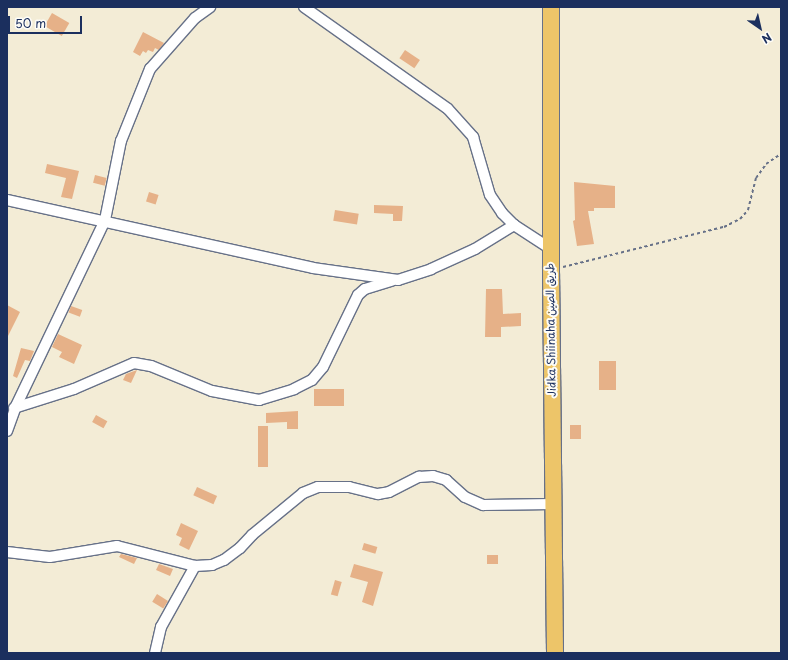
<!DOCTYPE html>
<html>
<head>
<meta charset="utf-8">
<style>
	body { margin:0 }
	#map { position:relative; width:788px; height:660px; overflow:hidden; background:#f3ecd6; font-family:"Playpen Sans","Playpen Sans Arabic",sans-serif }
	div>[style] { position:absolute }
	.building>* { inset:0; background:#e6b188; transform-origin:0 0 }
	.path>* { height:2px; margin-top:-1px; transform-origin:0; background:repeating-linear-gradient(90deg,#677188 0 3px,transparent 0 6px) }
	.roads { filter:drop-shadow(1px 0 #677188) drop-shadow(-1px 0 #677188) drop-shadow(0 1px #677188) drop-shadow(0 -1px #677188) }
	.minor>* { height:10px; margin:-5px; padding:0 5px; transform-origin:5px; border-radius:5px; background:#fff }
	.primary>* { height:16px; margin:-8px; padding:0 8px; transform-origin:8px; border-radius:8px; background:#edc569 }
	span { translate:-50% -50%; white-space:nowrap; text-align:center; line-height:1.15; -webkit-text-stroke:4px #fdfcf7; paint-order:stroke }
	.street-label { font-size:11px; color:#1b2f5e }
	.frame { position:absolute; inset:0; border:8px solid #1b2f5e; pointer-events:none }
	.north { position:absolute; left:740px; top:8px; width:40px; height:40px; -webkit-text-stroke:3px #fdfcf7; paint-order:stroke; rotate:146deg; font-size:11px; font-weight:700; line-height:16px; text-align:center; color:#1b2f5e }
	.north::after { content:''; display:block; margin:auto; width:14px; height:18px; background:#1b2f5e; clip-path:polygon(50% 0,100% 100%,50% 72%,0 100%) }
	.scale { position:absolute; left:8px; top:16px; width:74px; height:18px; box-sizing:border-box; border:2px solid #1b2f5e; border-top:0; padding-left:5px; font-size:12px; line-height:14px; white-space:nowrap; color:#1b2f5e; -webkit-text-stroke:3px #fdfcf7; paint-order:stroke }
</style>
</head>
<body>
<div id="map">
	<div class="building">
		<div style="left:52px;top:13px;width:20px;height:15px;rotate:30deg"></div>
		<div style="clip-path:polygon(143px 32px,164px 43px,159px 50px,155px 48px,153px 52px,148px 50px,146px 53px,143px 51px,140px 56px,133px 52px)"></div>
		<div style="left:405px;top:50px;width:18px;height:10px;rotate:34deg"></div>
		<div style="clip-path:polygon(47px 164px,79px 171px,72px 199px,61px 197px,66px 178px,45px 173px)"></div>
		<div style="left:95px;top:175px;width:12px;height:8px;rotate:14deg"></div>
		<div style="clip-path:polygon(574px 182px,615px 186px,615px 208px,594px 208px,594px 211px,588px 211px,594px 244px,577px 246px,573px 221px,575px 220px)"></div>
		<div style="left:149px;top:192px;width:10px;height:10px;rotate:17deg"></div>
		<div style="clip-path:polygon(374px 205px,403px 206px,402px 221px,393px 221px,393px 214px,374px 213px)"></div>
		<div style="left:335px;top:210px;width:24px;height:11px;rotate:9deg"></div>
		<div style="clip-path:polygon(486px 289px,502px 289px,503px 314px,521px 313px,521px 326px,501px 327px,501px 337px,485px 337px)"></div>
		<div style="clip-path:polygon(7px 305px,20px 312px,7px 338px)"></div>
		<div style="left:71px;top:306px;width:12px;height:7px;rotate:20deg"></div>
		<div style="clip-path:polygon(58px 334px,82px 345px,74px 364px,59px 357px,62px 352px,52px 347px)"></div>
		<div style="clip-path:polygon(21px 348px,34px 351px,30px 361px,25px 360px,17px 378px,13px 376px)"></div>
		<div style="left:616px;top:361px;width:29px;height:17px;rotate:90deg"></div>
		<div style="clip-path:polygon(137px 370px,131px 383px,123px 380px,126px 374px)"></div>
		<div style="left:314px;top:389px;width:30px;height:17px"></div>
		<div style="clip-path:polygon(298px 411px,298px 429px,287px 429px,287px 422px,266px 423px,266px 413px)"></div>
		<div style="left:96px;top:415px;width:13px;height:8px;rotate:29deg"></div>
		<div style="left:570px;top:425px;width:11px;height:14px"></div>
		<div style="left:258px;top:426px;width:10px;height:41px"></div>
		<div style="left:197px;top:487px;width:22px;height:9px;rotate:24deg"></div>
		<div style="clip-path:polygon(181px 523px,198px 531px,189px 550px,179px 545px,182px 538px,176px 535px)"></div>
		<div style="left:364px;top:543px;width:14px;height:7px;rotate:17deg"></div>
		<div style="clip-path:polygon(121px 554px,137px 558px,134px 564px,119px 557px)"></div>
		<div style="left:487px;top:555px;width:11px;height:9px"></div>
		<div style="clip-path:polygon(159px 564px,173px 569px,170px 576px,156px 570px)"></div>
		<div style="clip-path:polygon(354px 564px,383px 572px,373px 606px,362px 602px,368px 582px,350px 577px)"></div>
		<div style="left:335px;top:580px;width:7px;height:15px;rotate:16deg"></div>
		<div style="left:157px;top:594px;width:13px;height:9px;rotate:32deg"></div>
	</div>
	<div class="path">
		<div style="left:563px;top:267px;width:166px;rotate:-14deg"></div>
		<div style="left:724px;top:227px;width:18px;rotate:-27deg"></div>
		<div style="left:740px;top:219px;width:12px;rotate:-48deg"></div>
		<div style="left:748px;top:210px;width:33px;rotate:-76deg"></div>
		<div style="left:756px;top:178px;width:17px;rotate:-54deg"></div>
		<div style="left:766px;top:164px;width:18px;rotate:-34deg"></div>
	</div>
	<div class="roads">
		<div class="minor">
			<div style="left:304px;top:7px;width:176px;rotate:35.3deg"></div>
			<div style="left:448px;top:109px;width:38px;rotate:48deg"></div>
			<div style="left:473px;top:137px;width:60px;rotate:73.7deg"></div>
			<div style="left:490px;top:195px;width:22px;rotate:56deg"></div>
			<div style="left:502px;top:213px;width:17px;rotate:45deg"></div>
			<div style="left:514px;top:225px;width:44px;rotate:33deg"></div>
			<div style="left:7px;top:200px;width:313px;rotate:12.5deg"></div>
			<div style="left:313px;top:268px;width:86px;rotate:8deg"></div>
			<div style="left:398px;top:280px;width:35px;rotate:-18deg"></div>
			<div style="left:431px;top:269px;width:48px;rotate:-24.4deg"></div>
			<div style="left:475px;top:249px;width:46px;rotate:-31.6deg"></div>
			<div style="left:14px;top:408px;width:63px;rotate:-17.6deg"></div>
			<div style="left:74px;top:389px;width:65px;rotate:-23.4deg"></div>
			<div style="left:134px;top:363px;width:17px;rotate:10deg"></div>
			<div style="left:151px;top:366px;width:66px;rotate:22.3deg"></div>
			<div style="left:212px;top:391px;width:48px;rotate:10.8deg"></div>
			<div style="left:259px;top:400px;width:37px;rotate:-17deg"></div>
			<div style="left:294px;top:389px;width:20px;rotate:-27deg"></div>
			<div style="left:312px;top:380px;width:17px;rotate:-50deg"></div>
			<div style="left:323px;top:367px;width:80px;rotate:-64.1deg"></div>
			<div style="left:358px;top:295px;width:9px;rotate:-41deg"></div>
			<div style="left:365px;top:289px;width:28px;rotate:-17deg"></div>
			<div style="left:7px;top:431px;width:27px;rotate:-70deg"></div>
			<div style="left:16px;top:406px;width:206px;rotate:-64.4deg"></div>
			<div style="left:105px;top:220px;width:81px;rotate:-78.6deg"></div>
			<div style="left:121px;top:141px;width:78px;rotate:-68.1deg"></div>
			<div style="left:150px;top:69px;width:68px;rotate:-48.6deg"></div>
			<div style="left:195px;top:18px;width:19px;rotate:-36deg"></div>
			<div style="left:7px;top:552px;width:43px;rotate:6.6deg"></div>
			<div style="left:50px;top:557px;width:68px;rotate:-9.3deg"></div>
			<div style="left:117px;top:546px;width:81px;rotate:14.4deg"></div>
			<div style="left:195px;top:566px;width:17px;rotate:-3deg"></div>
			<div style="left:212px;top:565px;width:13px;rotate:-23deg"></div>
			<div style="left:224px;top:560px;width:20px;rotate:-37deg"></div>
			<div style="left:240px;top:548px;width:18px;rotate:-47deg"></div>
			<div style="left:252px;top:535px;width:66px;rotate:-39.5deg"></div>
			<div style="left:303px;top:493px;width:16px;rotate:-22deg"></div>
			<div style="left:318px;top:487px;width:31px"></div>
			<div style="left:349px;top:487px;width:30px;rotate:14deg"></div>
			<div style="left:378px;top:494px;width:11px;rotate:-10deg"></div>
			<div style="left:389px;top:492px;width:34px;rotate:-27deg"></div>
			<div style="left:419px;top:477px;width:14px;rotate:-4deg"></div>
			<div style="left:433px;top:476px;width:14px;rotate:17deg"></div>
			<div style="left:446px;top:480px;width:25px;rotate:42deg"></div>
			<div style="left:465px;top:497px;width:20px;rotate:24deg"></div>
			<div style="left:483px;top:505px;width:70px;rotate:-0.8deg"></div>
			<div style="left:155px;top:653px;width:27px;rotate:-77deg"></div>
			<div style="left:161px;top:627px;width:70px;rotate:-60.9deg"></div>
		</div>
		<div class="primary">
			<div style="left:551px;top:7px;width:263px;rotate:90deg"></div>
			<div style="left:551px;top:270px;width:383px;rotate:89.4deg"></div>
		</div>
	</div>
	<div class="street-label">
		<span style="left:551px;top:330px;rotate:-91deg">Jidka Shiinaha طريق الصين</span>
	</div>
	<div class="frame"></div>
	<div class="north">N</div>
	<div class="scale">50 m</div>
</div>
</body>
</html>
